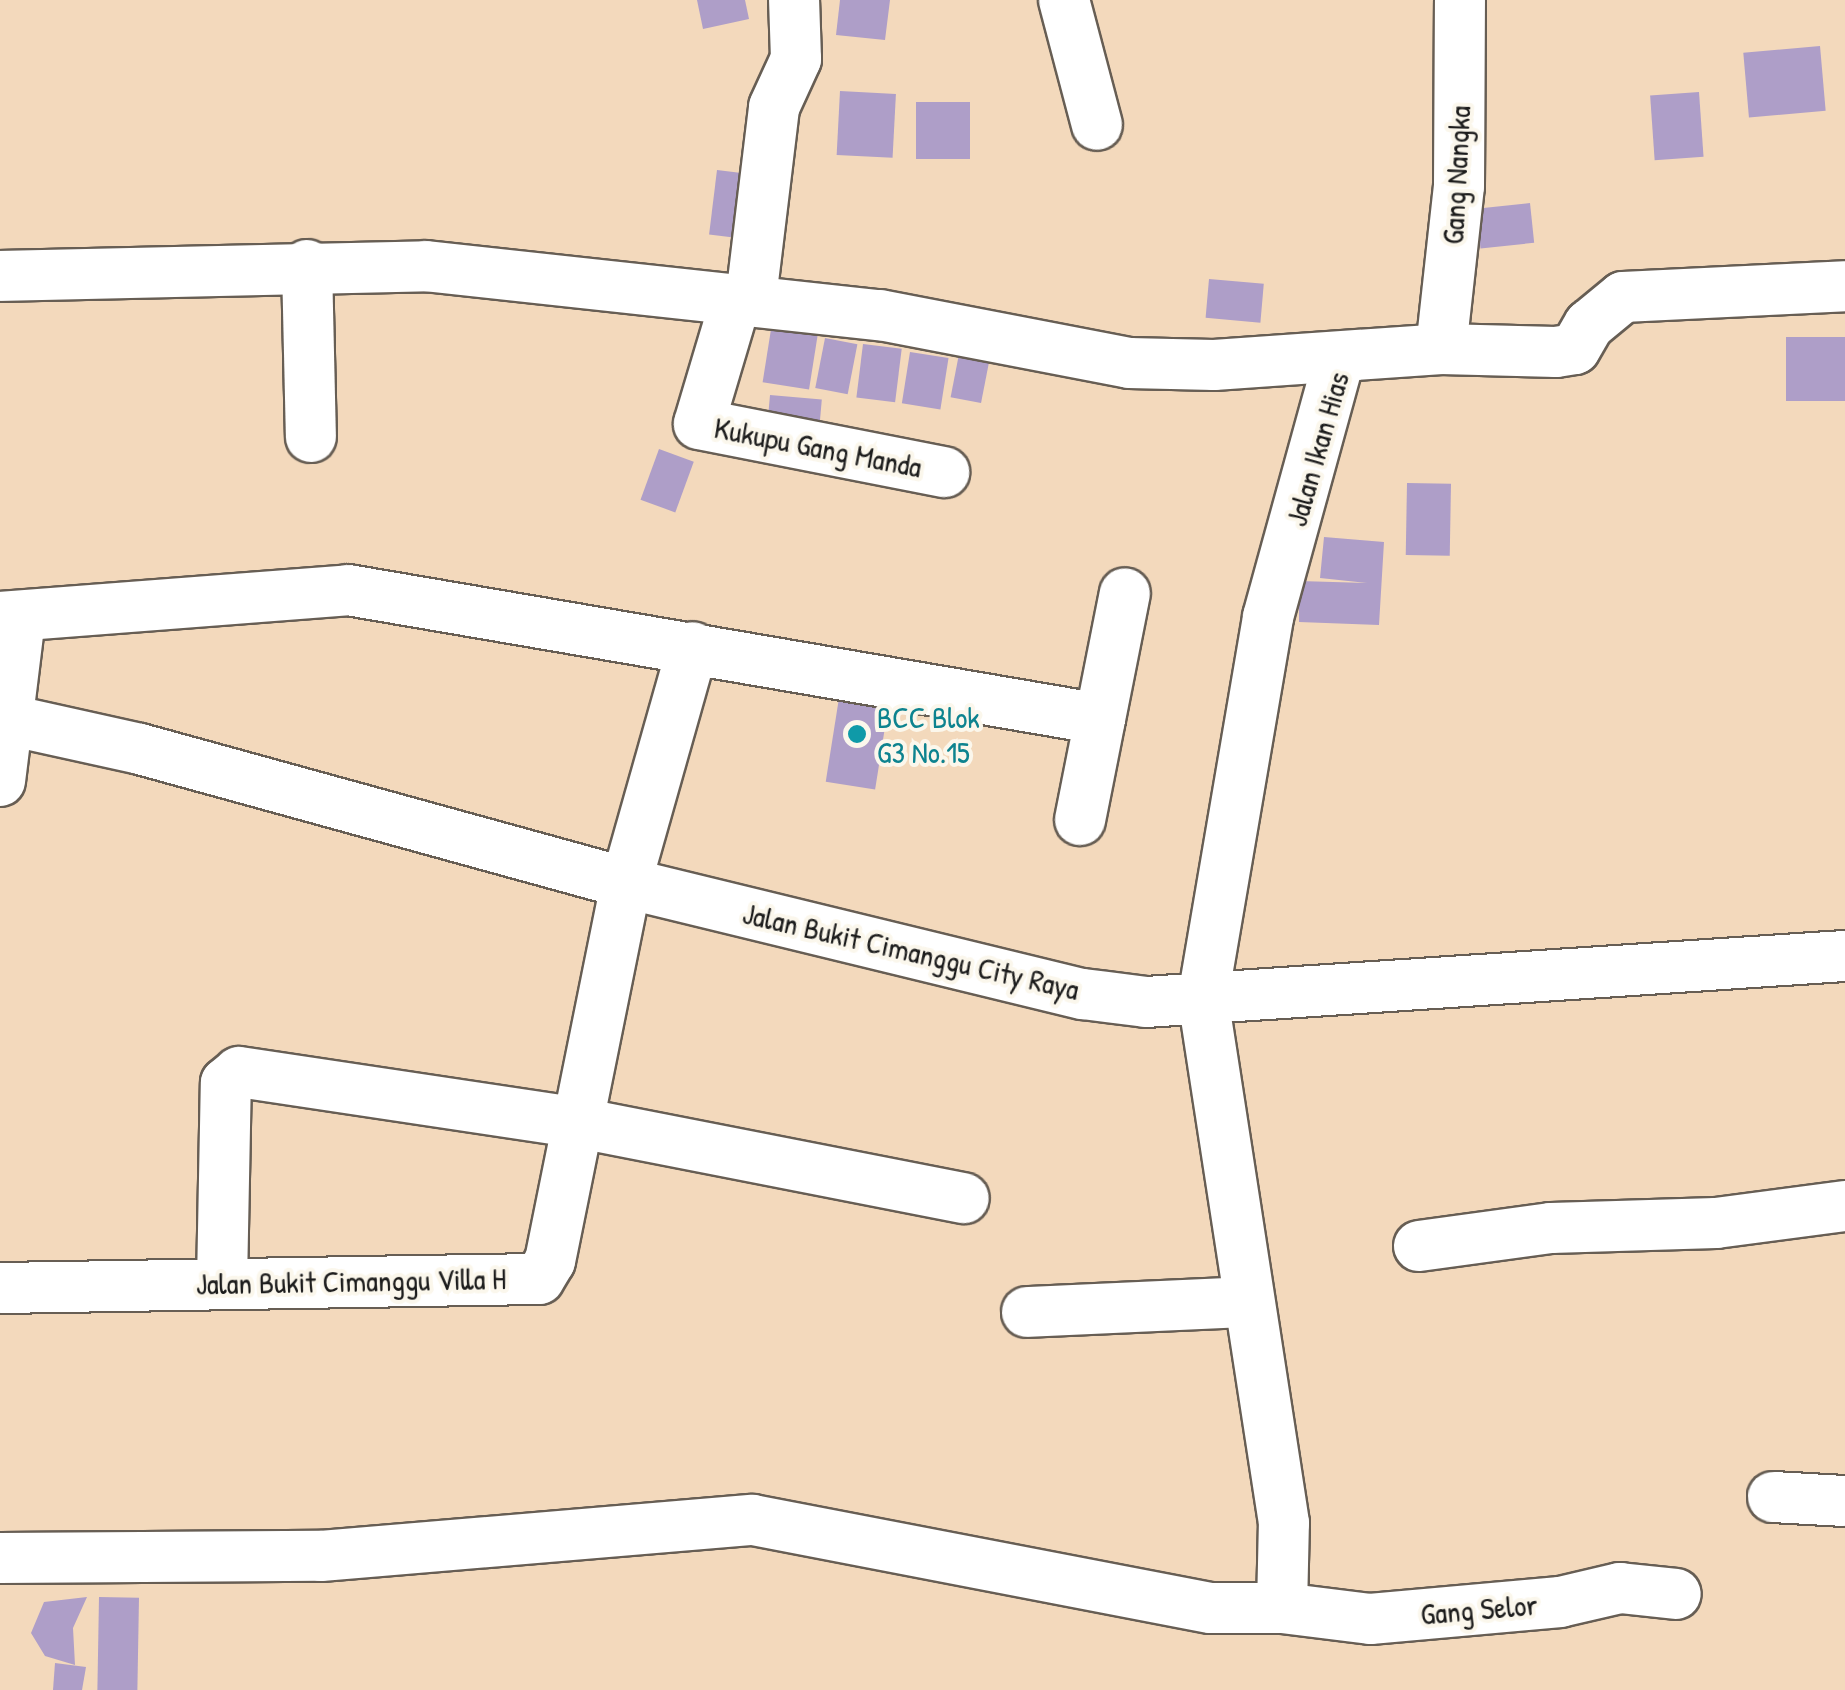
<!DOCTYPE html>
<html>
<head>
<meta charset="utf-8">
<style>
	body { margin:0 }
	#map { position:relative; width:1845px; height:1690px; overflow:hidden; background:#f3d9bc; font-family:"Patrick Hand",sans-serif }
	div>[style] { position:absolute }
	.building>* { inset:0; background:#ae9ec8; transform-origin:0 0 }
	.roads { filter:drop-shadow(2px 0 #675e54) drop-shadow(-2px 0 #675e54) drop-shadow(0 2px #675e54) drop-shadow(0 -2px #675e54) }
	.minor>* { height:50px; margin:-25px; padding:0 25px; transform-origin:25px; border-radius:25px; background:#fff }
	.dots>* { width:28px; height:28px; translate:-50% -50%; box-sizing:border-box; border:5px solid #fbf7ec; border-radius:50% }
	span { translate:-50% -50%; white-space:nowrap; text-align:center; line-height:1.15; -webkit-text-stroke:8px #fbf7ec; paint-order:stroke }
	.street-label { font-size:30px; color:#1c1c1c }
	.culture-label { font-size:30px; color:#0d838f }
	.left { translate:0 -50%; text-align:left }
</style>
</head>
<body>
<div id="map">
	<div class="building">
		<div style="clip-path:polygon(697px 0,745px 0,749px 19px,703px 29px)"></div>
		<div style="clip-path:polygon(840px 0,890px 0,885px 40px,836px 35px)"></div>
		<div style="left:1820px;top:46px;width:65px;height:77px;rotate:85deg"></div>
		<div style="left:840px;top:91px;width:56px;height:64px;rotate:3deg"></div>
		<div style="left:1699px;top:92px;width:65px;height:49px;rotate:86deg"></div>
		<div style="left:916px;top:102px;width:54px;height:57px"></div>
		<div style="left:717px;top:170px;width:41px;height:65px;rotate:7deg"></div>
		<div style="left:1530px;top:203px;width:40px;height:54px;rotate:84deg"></div>
		<div style="left:1209px;top:279px;width:55px;height:39px;rotate:5deg"></div>
		<div style="left:772px;top:323px;width:47px;height:60px;rotate:9deg"></div>
		<div style="left:1845px;top:337px;width:64px;height:59px;rotate:90deg"></div>
		<div style="left:825px;top:338px;width:33px;height:51px;rotate:11deg"></div>
		<div style="left:863px;top:344px;width:39px;height:54px;rotate:7deg"></div>
		<div style="left:910px;top:352px;width:39px;height:52px;rotate:9deg"></div>
		<div style="left:959px;top:354px;width:31px;height:44px;rotate:11deg"></div>
		<div style="left:770px;top:395px;width:52px;height:37px;rotate:5deg"></div>
		<div style="left:659px;top:449px;width:37px;height:54px;rotate:20deg"></div>
		<div style="left:1407px;top:483px;width:44px;height:72px;rotate:1deg"></div>
		<div style="clip-path:polygon(1324px 537px,1384px 542px,1379px 625px,1299px 622px,1299px 581px,1367px 583px,1320px 578px)"></div>
		<div style="left:842px;top:679px;width:50px;height:104px;rotate:9deg"></div>
		<div style="clip-path:polygon(87px 1597px,73px 1628px,75px 1665px,45px 1656px,31px 1633px,44px 1602px)"></div>
		<div style="left:99px;top:1597px;width:40px;height:93px;rotate:1deg"></div>
		<div style="clip-path:polygon(55px 1663px,86px 1667px,82px 1690px,53px 1690px)"></div>
	</div>
	<div class="roads">
		<div class="minor">
			<div style="left:1064px;top:0;width:129px;rotate:75.2deg"></div>
			<div style="left:307px;top:265px;width:172px;rotate:88.7deg"></div>
			<div style="left:0;top:276px;width:426px;rotate:-1.3deg"></div>
			<div style="left:426px;top:266px;width:457px;rotate:6.2deg"></div>
			<div style="left:880px;top:315px;width:254px;rotate:10.9deg"></div>
			<div style="left:1129px;top:363px;width:85px;rotate:1.3deg"></div>
			<div style="left:1214px;top:365px;width:228px;rotate:-4deg"></div>
			<div style="left:1441px;top:349px;width:115px;rotate:1.5deg"></div>
			<div style="left:1556px;top:352px;width:19px;rotate:-9deg"></div>
			<div style="left:1575px;top:349px;width:28px;rotate:-60deg"></div>
			<div style="left:1589px;top:325px;width:44px;rotate:-39.5deg"></div>
			<div style="left:1623px;top:297px;width:222px;rotate:-2.8deg"></div>
			<div style="left:751px;top:298px;width:192px;rotate:-83.1deg"></div>
			<div style="left:774px;top:107px;width:53px;rotate:-65.4deg"></div>
			<div style="left:796px;top:59px;width:59px;rotate:-91.9deg"></div>
			<div style="left:735px;top:303px;width:126px;rotate:106.6deg"></div>
			<div style="left:699px;top:424px;width:250px;rotate:11.1deg"></div>
			<div style="left:1441px;top:349px;width:164px;rotate:-83.7deg"></div>
			<div style="left:1459px;top:186px;width:186px;rotate:-89.7deg"></div>
			<div style="left:0;top:617px;width:349px;rotate:-4.4deg"></div>
			<div style="left:348px;top:590px;width:763px;rotate:9.73deg"></div>
			<div style="left:0;top:718px;width:143px;rotate:12.5deg"></div>
			<div style="left:140px;top:749px;width:504px;rotate:15.41deg"></div>
			<div style="left:626px;top:883px;width:470px;rotate:13.7deg"></div>
			<div style="left:1083px;top:994px;width:64px;rotate:7.2deg"></div>
			<div style="left:1146px;top:1002px;width:701px;rotate:-3.77deg"></div>
			<div style="left:0;top:781px;width:165px;rotate:-83deg"></div>
			<div style="left:1080px;top:820px;width:231px;rotate:-78.8deg"></div>
			<div style="left:1419px;top:1246px;width:133px;rotate:-7.8deg"></div>
			<div style="left:1551px;top:1228px;width:165px;rotate:-1.7deg"></div>
			<div style="left:1716px;top:1223px;width:130px;rotate:-7.5deg"></div>
			<div style="left:222px;top:1283px;width:200px;rotate:-88.9deg"></div>
			<div style="left:226px;top:1083px;width:17px;rotate:-40deg"></div>
			<div style="left:239px;top:1072px;width:345px;rotate:8.5deg"></div>
			<div style="left:580px;top:1123px;width:391px;rotate:11.1deg"></div>
			<div style="left:0;top:1288px;width:539px;rotate:-0.96deg"></div>
			<div style="left:539px;top:1279px;width:21px;rotate:-59deg"></div>
			<div style="left:550px;top:1261px;width:386px;rotate:-78.6deg"></div>
			<div style="left:626px;top:883px;width:245px;rotate:-74.2deg"></div>
			<div style="left:1027px;top:1312px;width:220px;rotate:-2.6deg"></div>
			<div style="left:1773px;top:1497px;width:72px;rotate:3.2deg"></div>
			<div style="left:0;top:1558px;width:321px;rotate:-0.4deg"></div>
			<div style="left:321px;top:1556px;width:433px;rotate:-4.8deg"></div>
			<div style="left:753px;top:1520px;width:466px;rotate:10.9deg"></div>
			<div style="left:1211px;top:1608px;width:71px"></div>
			<div style="left:1282px;top:1608px;width:85px;rotate:-88.7deg"></div>
			<div style="left:1284px;top:1523px;width:531px;rotate:-98.77deg"></div>
			<div style="left:1203px;top:998px;width:387px;rotate:-80.3deg"></div>
			<div style="left:1268px;top:617px;width:268px;rotate:-74.6deg"></div>
			<div style="left:1282px;top:1608px;width:89px;rotate:7.1deg"></div>
			<div style="left:1370px;top:1619px;width:191px;rotate:-5.1deg"></div>
			<div style="left:1560px;top:1602px;width:62px;rotate:-13.1deg"></div>
			<div style="left:1620px;top:1588px;width:56px;rotate:6.1deg"></div>
		</div>
	</div>
	<div class="dots">
		<div style="left:857px;top:734px;background:#0f9aa8"></div>
	</div>
	<div class="street-label">
		<span style="left:1456px;top:175px;rotate:-87deg">Gang Nangka</span>
		<span style="left:818px;top:447px;rotate:11deg">Kukupu Gang Manda</span>
		<span style="left:1317px;top:449px;rotate:-74deg">Jalan Ikan Hias</span>
		<span style="left:911px;top:951px;rotate:13deg">Jalan Bukit Cimanggu City Raya</span>
		<span style="left:351px;top:1281px;rotate:-1deg">Jalan Bukit Cimanggu Villa H</span>
		<span style="left:1479px;top:1609px;rotate:-5deg">Gang Selor</span>
	</div>
	<div class="culture-label">
		<span class="left" style="left:877px;top:734px">BCC Blok<br>G3 No.15</span>
	</div>
</div>
</body>
</html>
